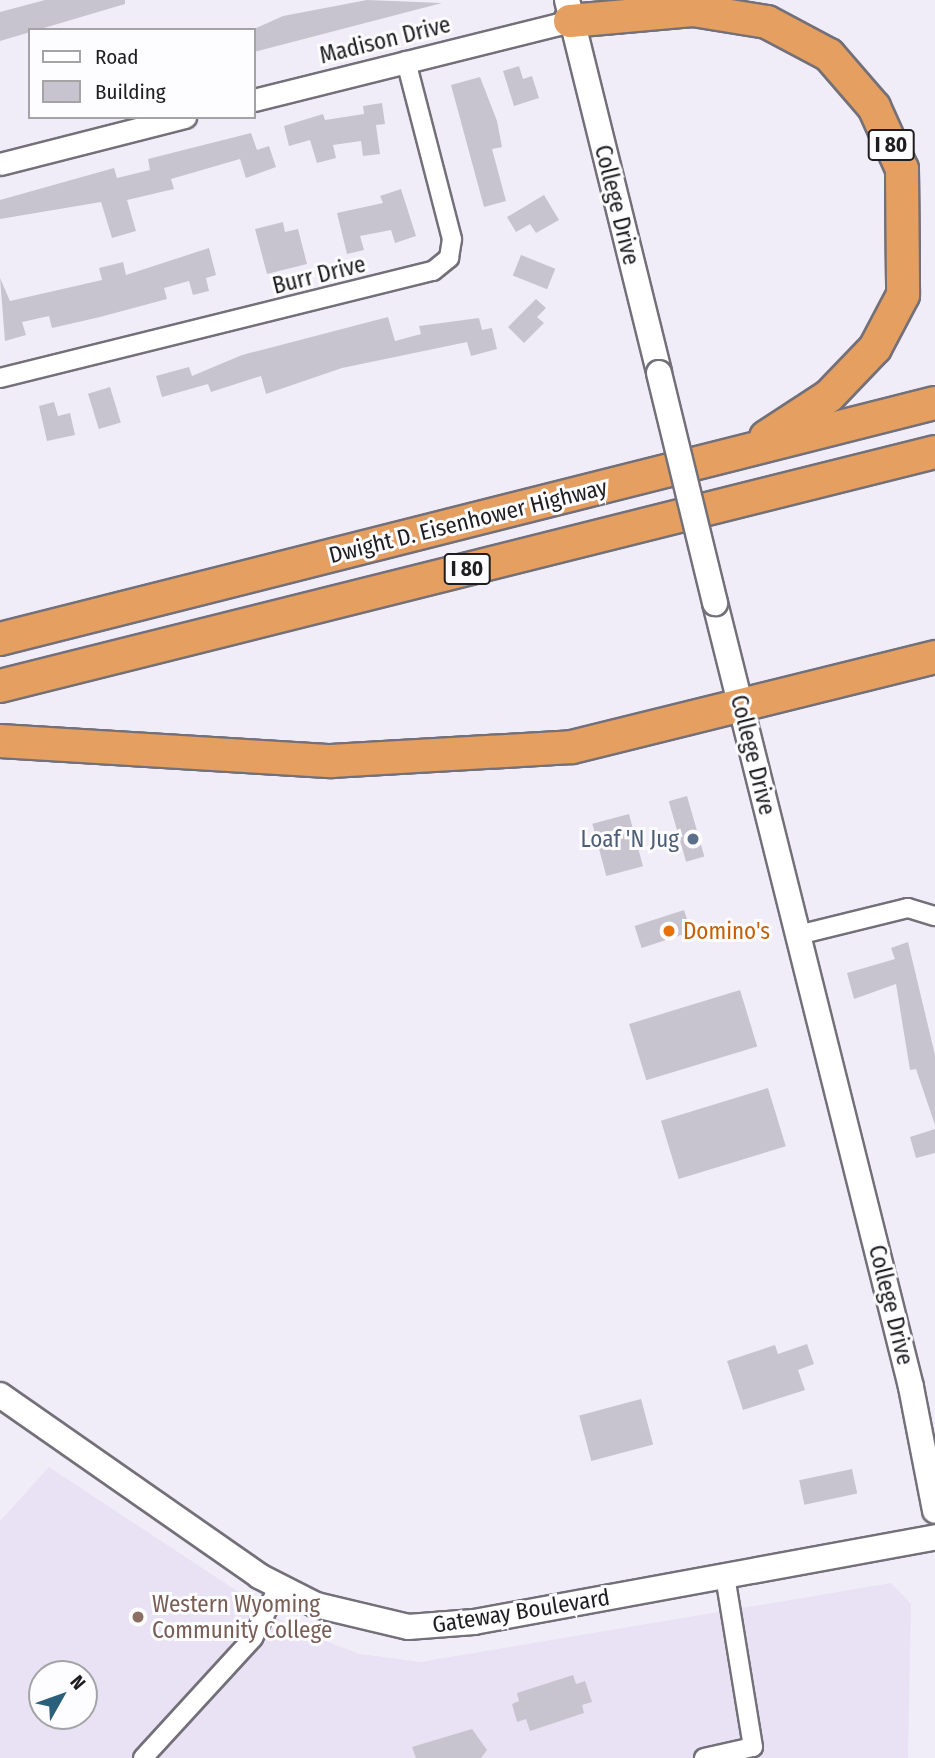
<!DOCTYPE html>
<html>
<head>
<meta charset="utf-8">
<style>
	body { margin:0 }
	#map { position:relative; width:935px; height:1758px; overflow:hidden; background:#f1edf8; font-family:"Fira Sans Condensed",sans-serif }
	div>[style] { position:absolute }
	.built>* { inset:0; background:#e8e2f4 }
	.building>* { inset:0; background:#c8c4cf; transform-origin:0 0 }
	.roads { filter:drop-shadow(2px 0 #737079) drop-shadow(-2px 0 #737079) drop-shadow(0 2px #737079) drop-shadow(0 -2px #737079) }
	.minor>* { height:18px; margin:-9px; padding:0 9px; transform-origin:9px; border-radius:9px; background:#fff }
	.tertiary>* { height:21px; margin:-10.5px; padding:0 10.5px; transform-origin:10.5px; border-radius:10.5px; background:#fff }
	.secondary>* { height:24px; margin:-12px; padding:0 12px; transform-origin:12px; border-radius:12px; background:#fff }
	.motorway>* { height:32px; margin:-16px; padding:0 16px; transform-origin:16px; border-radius:16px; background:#e59f60 }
	.bridges { filter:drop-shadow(2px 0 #737079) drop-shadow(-2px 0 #737079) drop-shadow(0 2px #737079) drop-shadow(0 -2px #737079) }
	.secondary-bridge>* { height:24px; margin:-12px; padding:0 12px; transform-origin:12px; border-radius:12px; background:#fff }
	.dots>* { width:19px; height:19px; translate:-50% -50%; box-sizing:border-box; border:4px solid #fdfcfe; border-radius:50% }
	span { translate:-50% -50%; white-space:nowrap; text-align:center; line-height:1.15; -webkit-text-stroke:6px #fdfcfe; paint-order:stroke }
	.shield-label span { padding:2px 5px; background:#fdfcfe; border:2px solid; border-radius:5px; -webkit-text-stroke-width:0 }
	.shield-label { font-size:21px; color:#1e1d20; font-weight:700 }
	.street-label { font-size:23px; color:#1e1d20 }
	.service-label { font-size:23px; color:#4e5e75 }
	.right { translate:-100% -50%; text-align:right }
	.food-label { font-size:23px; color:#c56008 }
	.left { translate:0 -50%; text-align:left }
	.education-label { font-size:23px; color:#785e54 }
	.legend { position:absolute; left:28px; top:28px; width:228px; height:91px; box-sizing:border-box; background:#fdfcfe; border:2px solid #a4a3a5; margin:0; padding:9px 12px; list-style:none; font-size:21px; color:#1e1d20 }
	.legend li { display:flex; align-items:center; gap:14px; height:35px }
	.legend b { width:35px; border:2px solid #a4a3a5 }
	.north { position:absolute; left:28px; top:1660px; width:70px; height:70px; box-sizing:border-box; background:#fdfcfe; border:2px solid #a4a3a5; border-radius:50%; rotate:50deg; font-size:19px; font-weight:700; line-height:28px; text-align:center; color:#1e1d20 }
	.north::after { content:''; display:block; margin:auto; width:24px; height:32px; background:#2a607b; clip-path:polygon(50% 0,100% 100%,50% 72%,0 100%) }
</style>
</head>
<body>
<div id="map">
	<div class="built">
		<div style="clip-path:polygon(evenodd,49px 1467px,296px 1630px,360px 1654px,420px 1662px,891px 1583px,911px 1604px,908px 1758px,0 1758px,0 1521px,49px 1467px,42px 1674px,84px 1674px,84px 1716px,42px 1716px,42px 1674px)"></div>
	</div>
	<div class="building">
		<div style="clip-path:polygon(45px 0,125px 0,125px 4px,0 41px,0 12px)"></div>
		<div style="clip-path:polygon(367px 0,442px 3px,254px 52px,254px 29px,283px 16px)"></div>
		<div style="clip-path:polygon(519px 66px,523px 79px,532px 76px,539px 98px,514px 106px,503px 71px)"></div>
		<div style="clip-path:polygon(480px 77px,497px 121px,502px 147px,492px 149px,506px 201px,484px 207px,451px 85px)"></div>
		<div style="clip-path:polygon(382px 103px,385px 124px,376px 125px,380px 154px,363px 156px,361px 141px,333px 145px,336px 158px,317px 163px,310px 140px,289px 146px,284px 126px,323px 114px,325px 120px,364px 114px,363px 106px)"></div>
		<div style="clip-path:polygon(251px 133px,257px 150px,269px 146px,276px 167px,246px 178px,240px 159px,171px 179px,174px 189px,127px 200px,136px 231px,112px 238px,101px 202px,0 219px,0 200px,114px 168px,117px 178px,150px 170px,148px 159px)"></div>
		<div style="clip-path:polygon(401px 189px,416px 236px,395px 243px,391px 230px,360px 236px,364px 250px,347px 254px,337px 213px,383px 203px,380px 196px)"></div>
		<div style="clip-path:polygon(544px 195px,559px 220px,536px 233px,530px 224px,516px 232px,507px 217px)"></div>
		<div style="clip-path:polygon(283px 222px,285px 232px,298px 229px,307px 264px,267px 274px,255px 229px)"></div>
		<div style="clip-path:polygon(209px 248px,216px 275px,206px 278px,209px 291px,193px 295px,189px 281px,164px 288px,167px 299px,100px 317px,52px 328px,49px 316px,22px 322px,26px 335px,5px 341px,0 278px,10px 301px,102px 280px,99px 268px,123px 262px,126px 275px)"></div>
		<div style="left:521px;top:255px;width:37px;height:22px;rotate:22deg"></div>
		<div style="clip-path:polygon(536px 299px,546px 308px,537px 317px,544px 323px,524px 343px,508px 327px)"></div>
		<div style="clip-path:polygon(388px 317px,395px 341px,421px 334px,419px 326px,479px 318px,482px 330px,492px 328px,497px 349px,471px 356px,467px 342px,342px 368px,266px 394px,261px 376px,211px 392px,208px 384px,162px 397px,156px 376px,189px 367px,192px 376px,242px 355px)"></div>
		<div style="left:110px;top:387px;width:37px;height:23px;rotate:73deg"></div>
		<div style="clip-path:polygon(54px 402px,58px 416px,70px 413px,75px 435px,47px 441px,39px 406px)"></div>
		<div style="left:687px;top:796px;width:63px;height:19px;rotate:74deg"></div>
		<div style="left:629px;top:814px;width:54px;height:38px;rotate:75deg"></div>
		<div style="left:684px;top:910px;width:23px;height:52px;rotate:72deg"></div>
		<div style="clip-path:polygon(908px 942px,935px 1055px,935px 1125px,916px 1069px,910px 1070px,896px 984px,854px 999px,847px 973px,895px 959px,891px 948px)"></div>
		<div style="left:740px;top:990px;width:59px;height:116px;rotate:73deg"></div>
		<div style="left:768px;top:1088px;width:61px;height:112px;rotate:73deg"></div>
		<div style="clip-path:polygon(935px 1129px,935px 1153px,916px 1158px,910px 1137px)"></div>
		<div style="clip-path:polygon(807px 1344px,814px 1364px,798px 1370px,805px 1390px,743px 1410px,727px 1361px,775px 1345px,778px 1354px)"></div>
		<div style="left:641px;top:1399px;width:47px;height:64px;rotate:75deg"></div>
		<div style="left:852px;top:1469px;width:25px;height:54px;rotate:78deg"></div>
		<div style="clip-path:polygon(573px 1675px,576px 1684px,585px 1681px,592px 1702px,582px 1705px,584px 1713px,530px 1731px,526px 1719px,517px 1722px,512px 1704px,519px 1701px,517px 1693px)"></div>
		<div style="clip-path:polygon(472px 1729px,487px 1750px,481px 1758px,416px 1758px,412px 1747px)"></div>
	</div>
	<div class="roads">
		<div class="minor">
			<div style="left:0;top:378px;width:446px;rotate:-13.9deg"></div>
			<div style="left:433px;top:271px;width:21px;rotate:-39deg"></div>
			<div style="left:449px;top:258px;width:19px;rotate:-81deg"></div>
			<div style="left:452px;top:239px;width:184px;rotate:-104.5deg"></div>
			<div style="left:798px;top:935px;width:113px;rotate:-13.8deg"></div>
			<div style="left:908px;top:908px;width:28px;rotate:17deg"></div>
			<div style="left:143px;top:1758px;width:163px;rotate:-47.5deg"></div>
			<div style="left:253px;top:1638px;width:58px;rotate:-63.4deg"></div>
			<div style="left:704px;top:1758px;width:50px;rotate:-12.7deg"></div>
			<div style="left:753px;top:1747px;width:173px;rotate:-99.3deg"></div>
		</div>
		<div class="tertiary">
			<div style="left:254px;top:100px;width:326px;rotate:-14deg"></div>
			<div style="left:0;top:164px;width:191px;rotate:-14.3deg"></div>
		</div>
		<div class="secondary">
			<div style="left:567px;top:0;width:384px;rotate:76.1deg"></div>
			<div style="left:715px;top:603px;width:808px;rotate:75.96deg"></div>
			<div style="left:911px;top:1387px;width:126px;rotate:79deg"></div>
			<div style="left:0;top:1395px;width:316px;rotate:34.9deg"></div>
			<div style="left:259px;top:1576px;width:64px;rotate:27deg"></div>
			<div style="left:316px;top:1605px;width:95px;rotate:13.4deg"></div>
			<div style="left:408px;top:1627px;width:66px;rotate:-4.3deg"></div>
			<div style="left:474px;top:1622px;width:469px;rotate:-10.4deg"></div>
		</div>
		<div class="motorway">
			<div style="left:570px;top:21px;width:123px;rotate:-5.1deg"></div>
			<div style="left:693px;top:10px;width:75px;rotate:9.2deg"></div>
			<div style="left:767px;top:22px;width:70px;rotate:28deg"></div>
			<div style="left:829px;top:55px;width:69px;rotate:49.1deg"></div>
			<div style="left:874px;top:107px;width:68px;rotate:65.7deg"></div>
			<div style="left:902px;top:169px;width:126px;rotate:89.5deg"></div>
			<div style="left:903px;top:295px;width:60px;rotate:117.8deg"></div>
			<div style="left:875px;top:348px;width:66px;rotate:133.8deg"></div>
			<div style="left:829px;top:396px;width:75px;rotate:146.9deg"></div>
			<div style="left:0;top:639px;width:964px;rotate:-14.17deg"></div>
			<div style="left:0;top:686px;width:964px;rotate:-14.05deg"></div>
			<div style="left:0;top:741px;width:332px;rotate:3.5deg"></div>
			<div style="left:331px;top:761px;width:241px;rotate:-3.3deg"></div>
			<div style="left:572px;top:747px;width:374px;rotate:-13.9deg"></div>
		</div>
	</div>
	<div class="bridges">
		<div class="secondary-bridge">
			<div style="left:659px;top:373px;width:237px;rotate:76.3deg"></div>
		</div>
	</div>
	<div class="dots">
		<div style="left:693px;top:839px;background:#5c6f8a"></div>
		<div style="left:669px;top:931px;background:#e8710a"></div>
		<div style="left:138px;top:1617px;background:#8d6e63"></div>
	</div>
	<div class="shield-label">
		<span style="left:891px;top:145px">I 80</span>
		<span style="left:467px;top:569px">I 80</span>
	</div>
	<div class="street-label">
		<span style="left:385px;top:40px;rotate:-14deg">Madison Drive</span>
		<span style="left:617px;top:205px;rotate:76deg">College Drive</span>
		<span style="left:319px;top:275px;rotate:-14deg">Burr Drive</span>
		<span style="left:468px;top:521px;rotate:-14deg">Dwight D. Eisenhower Highway</span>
		<span style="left:753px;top:755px;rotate:76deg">College Drive</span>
		<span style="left:891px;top:1305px;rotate:76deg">College Drive</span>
		<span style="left:521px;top:1611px;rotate:-9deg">Gateway Boulevard</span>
	</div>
	<div class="service-label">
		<span class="right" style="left:679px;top:839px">Loaf 'N Jug</span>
	</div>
	<div class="food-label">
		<span class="left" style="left:683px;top:931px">Domino's</span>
	</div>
	<div class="education-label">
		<span class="left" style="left:152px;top:1617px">Western Wyoming<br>Community College</span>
	</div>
	<ul class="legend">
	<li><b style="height:9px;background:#fff"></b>Road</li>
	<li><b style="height:19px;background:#c8c4cf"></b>Building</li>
	</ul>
	<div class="north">N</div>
</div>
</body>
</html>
